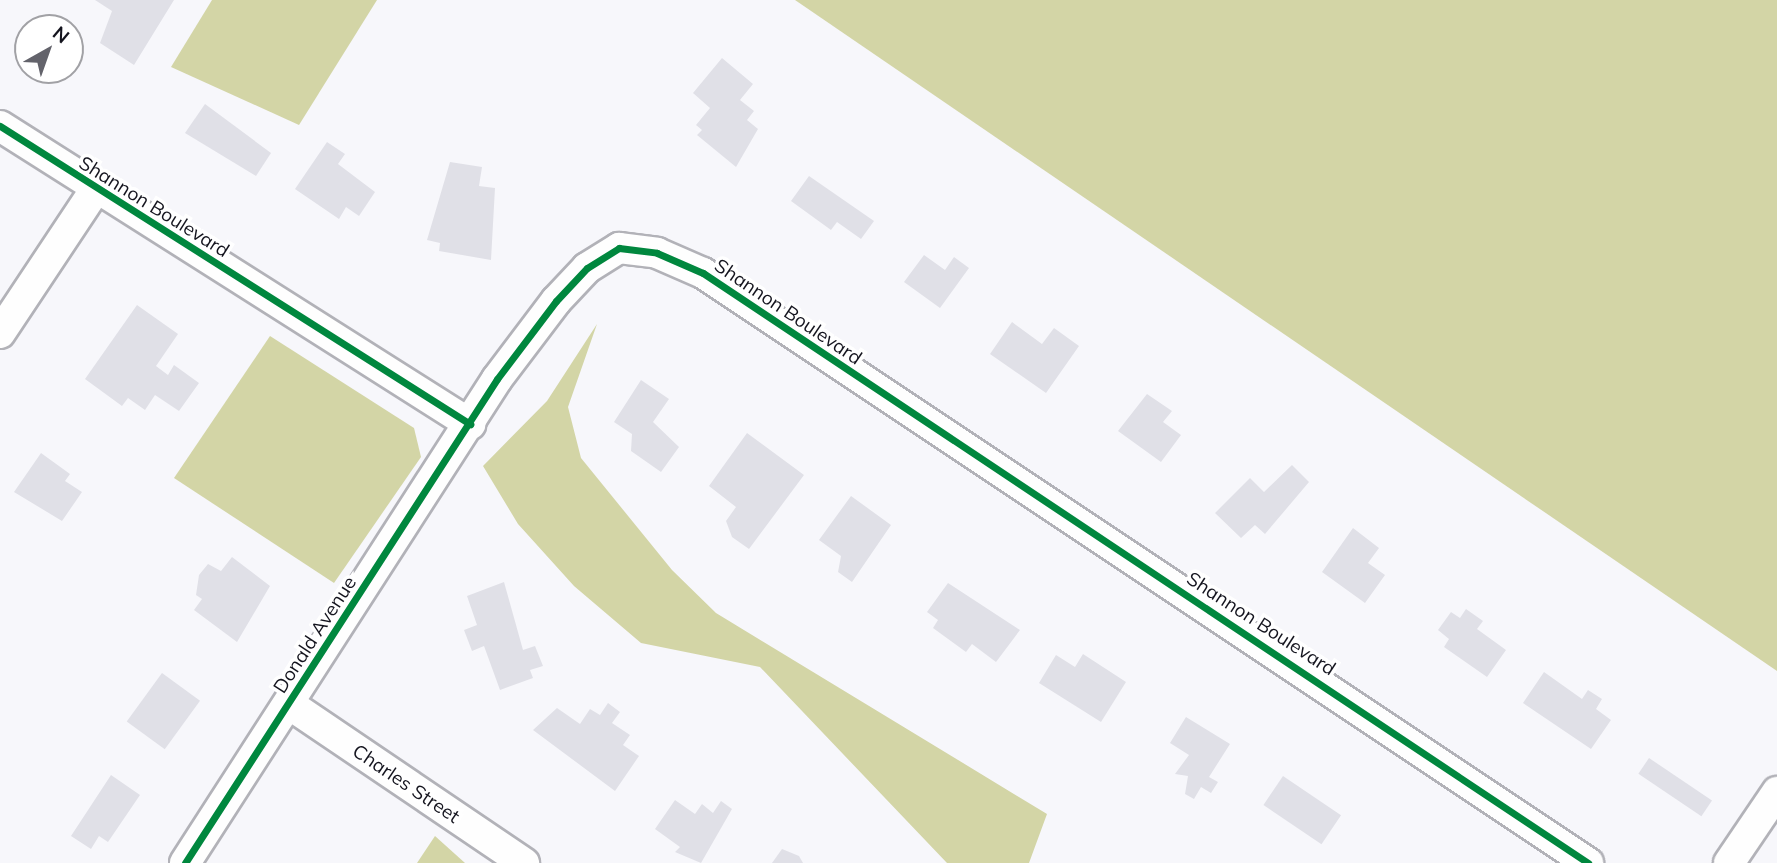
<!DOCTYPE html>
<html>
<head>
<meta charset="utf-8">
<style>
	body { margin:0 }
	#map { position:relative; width:1777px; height:863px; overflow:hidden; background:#f7f7fb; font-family:Mulish,sans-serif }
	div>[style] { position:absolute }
	.forest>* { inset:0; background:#d3d5a6 }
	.building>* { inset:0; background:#e0e0e7; transform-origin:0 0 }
	.roads { filter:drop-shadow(2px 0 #b2b2b8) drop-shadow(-2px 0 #b2b2b8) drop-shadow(0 2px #b2b2b8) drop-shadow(0 -2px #b2b2b8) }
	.street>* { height:30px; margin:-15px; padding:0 15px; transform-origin:15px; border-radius:15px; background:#fefefe }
	.cycleway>* { height:7px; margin:-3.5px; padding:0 3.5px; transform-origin:3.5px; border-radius:3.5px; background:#00873e }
	span { translate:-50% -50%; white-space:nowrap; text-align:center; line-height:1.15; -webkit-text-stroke:7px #fff; paint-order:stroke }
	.street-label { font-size:19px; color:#14141e }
	.north { position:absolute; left:14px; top:14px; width:70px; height:70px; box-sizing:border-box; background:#fff; border:2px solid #a1a1a5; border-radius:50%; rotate:40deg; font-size:19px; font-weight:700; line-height:28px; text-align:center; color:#14141e }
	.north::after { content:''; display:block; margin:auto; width:24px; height:32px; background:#63636b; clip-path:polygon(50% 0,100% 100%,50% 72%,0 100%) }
</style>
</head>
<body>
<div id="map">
	<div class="forest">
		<div style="clip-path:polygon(212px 0,377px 0,299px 125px,171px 67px)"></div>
		<div style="clip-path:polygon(795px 0,1777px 0,1777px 671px)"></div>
		<div style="clip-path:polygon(597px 324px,568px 407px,581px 458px,672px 570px,716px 613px,1047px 814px,1029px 863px,947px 863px,760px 667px,641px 643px,574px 586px,518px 524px,483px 466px,547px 401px)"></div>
		<div style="clip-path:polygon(270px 336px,414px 428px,421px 457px,334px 583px,174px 478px)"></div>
		<div style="clip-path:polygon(435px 836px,465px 863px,417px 863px)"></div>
	</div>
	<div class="building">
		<div style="clip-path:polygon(95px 0,174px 0,134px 65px,100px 43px,112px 11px)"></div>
		<div style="clip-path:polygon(722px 58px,753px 84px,740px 100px,754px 111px,747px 120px,758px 129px,736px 167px,697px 135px,702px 130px,696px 125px,710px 108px,693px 93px)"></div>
		<div style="clip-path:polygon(205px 104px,271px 153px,256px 176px,185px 133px)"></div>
		<div style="clip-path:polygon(327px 142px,345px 154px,338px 164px,375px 192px,359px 216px,346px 207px,339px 219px,295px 189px)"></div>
		<div style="clip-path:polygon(450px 162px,482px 167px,479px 186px,495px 188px,491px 260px,439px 251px,440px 243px,427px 240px)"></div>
		<div style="clip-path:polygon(809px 176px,874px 221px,861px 239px,837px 222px,831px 230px,791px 201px)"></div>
		<div style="clip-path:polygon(924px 255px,945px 270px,954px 257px,969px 268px,940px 308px,904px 282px)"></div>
		<div style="clip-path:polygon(137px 305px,178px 334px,156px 366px,168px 375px,174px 365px,199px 383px,179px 411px,155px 395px,145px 410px,128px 398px,122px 406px,85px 379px)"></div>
		<div style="clip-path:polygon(1012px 322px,1042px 344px,1054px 328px,1079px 346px,1046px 393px,990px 354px)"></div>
		<div style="clip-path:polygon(641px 380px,669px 399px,653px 422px,679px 447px,661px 472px,631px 451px,632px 434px,614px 422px)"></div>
		<div style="clip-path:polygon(1147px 394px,1172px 411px,1163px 422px,1181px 435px,1161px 462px,1118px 431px)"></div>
		<div style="clip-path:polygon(747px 433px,804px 475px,749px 549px,732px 537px,726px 521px,736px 507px,709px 486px)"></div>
		<div style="clip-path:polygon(41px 453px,70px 474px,65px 481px,82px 492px,62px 521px,14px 492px)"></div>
		<div style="clip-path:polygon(1292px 465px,1309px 482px,1265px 534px,1255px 525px,1241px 538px,1215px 513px,1250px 478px,1264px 492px)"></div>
		<div style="clip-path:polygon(851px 496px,891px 525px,852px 582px,838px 572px,841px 556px,819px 540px)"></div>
		<div style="clip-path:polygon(1353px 528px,1379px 548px,1368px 563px,1385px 575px,1365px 603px,1322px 572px)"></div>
		<div style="clip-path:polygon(232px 557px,270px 586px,237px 642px,194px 610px,202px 599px,196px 595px,199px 575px,208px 564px,221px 571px)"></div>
		<div style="clip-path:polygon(504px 582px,523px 650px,535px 646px,543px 666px,530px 670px,533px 678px,500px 690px,484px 646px,472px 651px,464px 630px,477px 625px,467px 596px)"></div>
		<div style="clip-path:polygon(948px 583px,1020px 630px,996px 662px,972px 644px,966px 652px,933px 628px,938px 620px,927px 612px)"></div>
		<div style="clip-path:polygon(1466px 609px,1483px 621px,1477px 629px,1506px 650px,1487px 677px,1444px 647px,1449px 639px,1438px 630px,1451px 612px,1460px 618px)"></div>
		<div style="clip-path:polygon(1083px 654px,1126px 682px,1101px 722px,1039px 683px,1056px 655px,1075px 667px)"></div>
		<div style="clip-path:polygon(1544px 672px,1582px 699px,1588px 690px,1602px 699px,1596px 709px,1611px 720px,1591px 749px,1523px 703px)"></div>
		<div style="left:162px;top:673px;width:47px;height:60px;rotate:36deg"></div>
		<div style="clip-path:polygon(608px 703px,620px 712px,612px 723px,630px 735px,623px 745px,639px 756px,615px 791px,533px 730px,557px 708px,580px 724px,590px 709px,600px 715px)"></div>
		<div style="clip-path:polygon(1186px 717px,1230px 744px,1209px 777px,1218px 782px,1211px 793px,1201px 787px,1194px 799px,1185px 794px,1188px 776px,1175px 774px,1189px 755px,1170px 743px)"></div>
		<div style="left:1649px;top:758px;width:76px;height:19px;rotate:34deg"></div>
		<div style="clip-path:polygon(111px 775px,140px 795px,108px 842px,99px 836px,91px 849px,71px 836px)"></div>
		<div style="left:1283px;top:776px;width:70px;height:35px;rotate:34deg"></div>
		<div style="clip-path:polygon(675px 800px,695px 814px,702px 804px,713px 813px,721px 801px,732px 809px,701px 863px,675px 852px,680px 847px,655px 829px)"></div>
		<div style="clip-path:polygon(782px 849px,799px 856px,803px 863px,772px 863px)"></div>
	</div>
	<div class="roads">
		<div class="street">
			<div style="left:0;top:126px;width:557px;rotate:32.38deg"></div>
			<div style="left:0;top:333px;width:172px;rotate:-56.4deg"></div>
			<div style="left:289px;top:704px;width:284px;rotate:34.1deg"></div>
			<div style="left:185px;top:863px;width:576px;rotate:-57.19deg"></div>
			<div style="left:497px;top:379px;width:98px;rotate:-52.9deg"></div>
			<div style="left:556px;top:301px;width:45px;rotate:-46.8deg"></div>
			<div style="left:587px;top:268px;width:38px;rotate:-32deg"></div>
			<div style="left:619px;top:248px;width:38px;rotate:7deg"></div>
			<div style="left:657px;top:253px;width:50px;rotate:23.5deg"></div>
			<div style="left:703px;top:273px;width:1064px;rotate:33.69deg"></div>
			<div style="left:1729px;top:863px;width:86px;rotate:-55.9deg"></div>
		</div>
	</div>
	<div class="cycleway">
		<div style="left:0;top:126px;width:557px;rotate:32.38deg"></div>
		<div style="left:185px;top:863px;width:576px;rotate:-57.19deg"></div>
		<div style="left:497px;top:379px;width:98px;rotate:-52.9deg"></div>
		<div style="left:556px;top:301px;width:45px;rotate:-46.8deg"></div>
		<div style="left:587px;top:268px;width:38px;rotate:-32deg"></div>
		<div style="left:619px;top:248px;width:38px;rotate:7deg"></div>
		<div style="left:657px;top:253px;width:50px;rotate:23.5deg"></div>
		<div style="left:703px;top:273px;width:1064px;rotate:33.69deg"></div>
	</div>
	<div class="street-label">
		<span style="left:154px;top:207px;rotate:32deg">Shannon Boulevard</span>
		<span style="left:788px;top:312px;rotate:34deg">Shannon Boulevard</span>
		<span style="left:1261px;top:624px;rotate:33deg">Shannon Boulevard</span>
		<span style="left:315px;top:635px;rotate:-57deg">Donald Avenue</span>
		<span style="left:406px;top:784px;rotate:34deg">Charles Street</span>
	</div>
	<div class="north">N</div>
</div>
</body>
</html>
